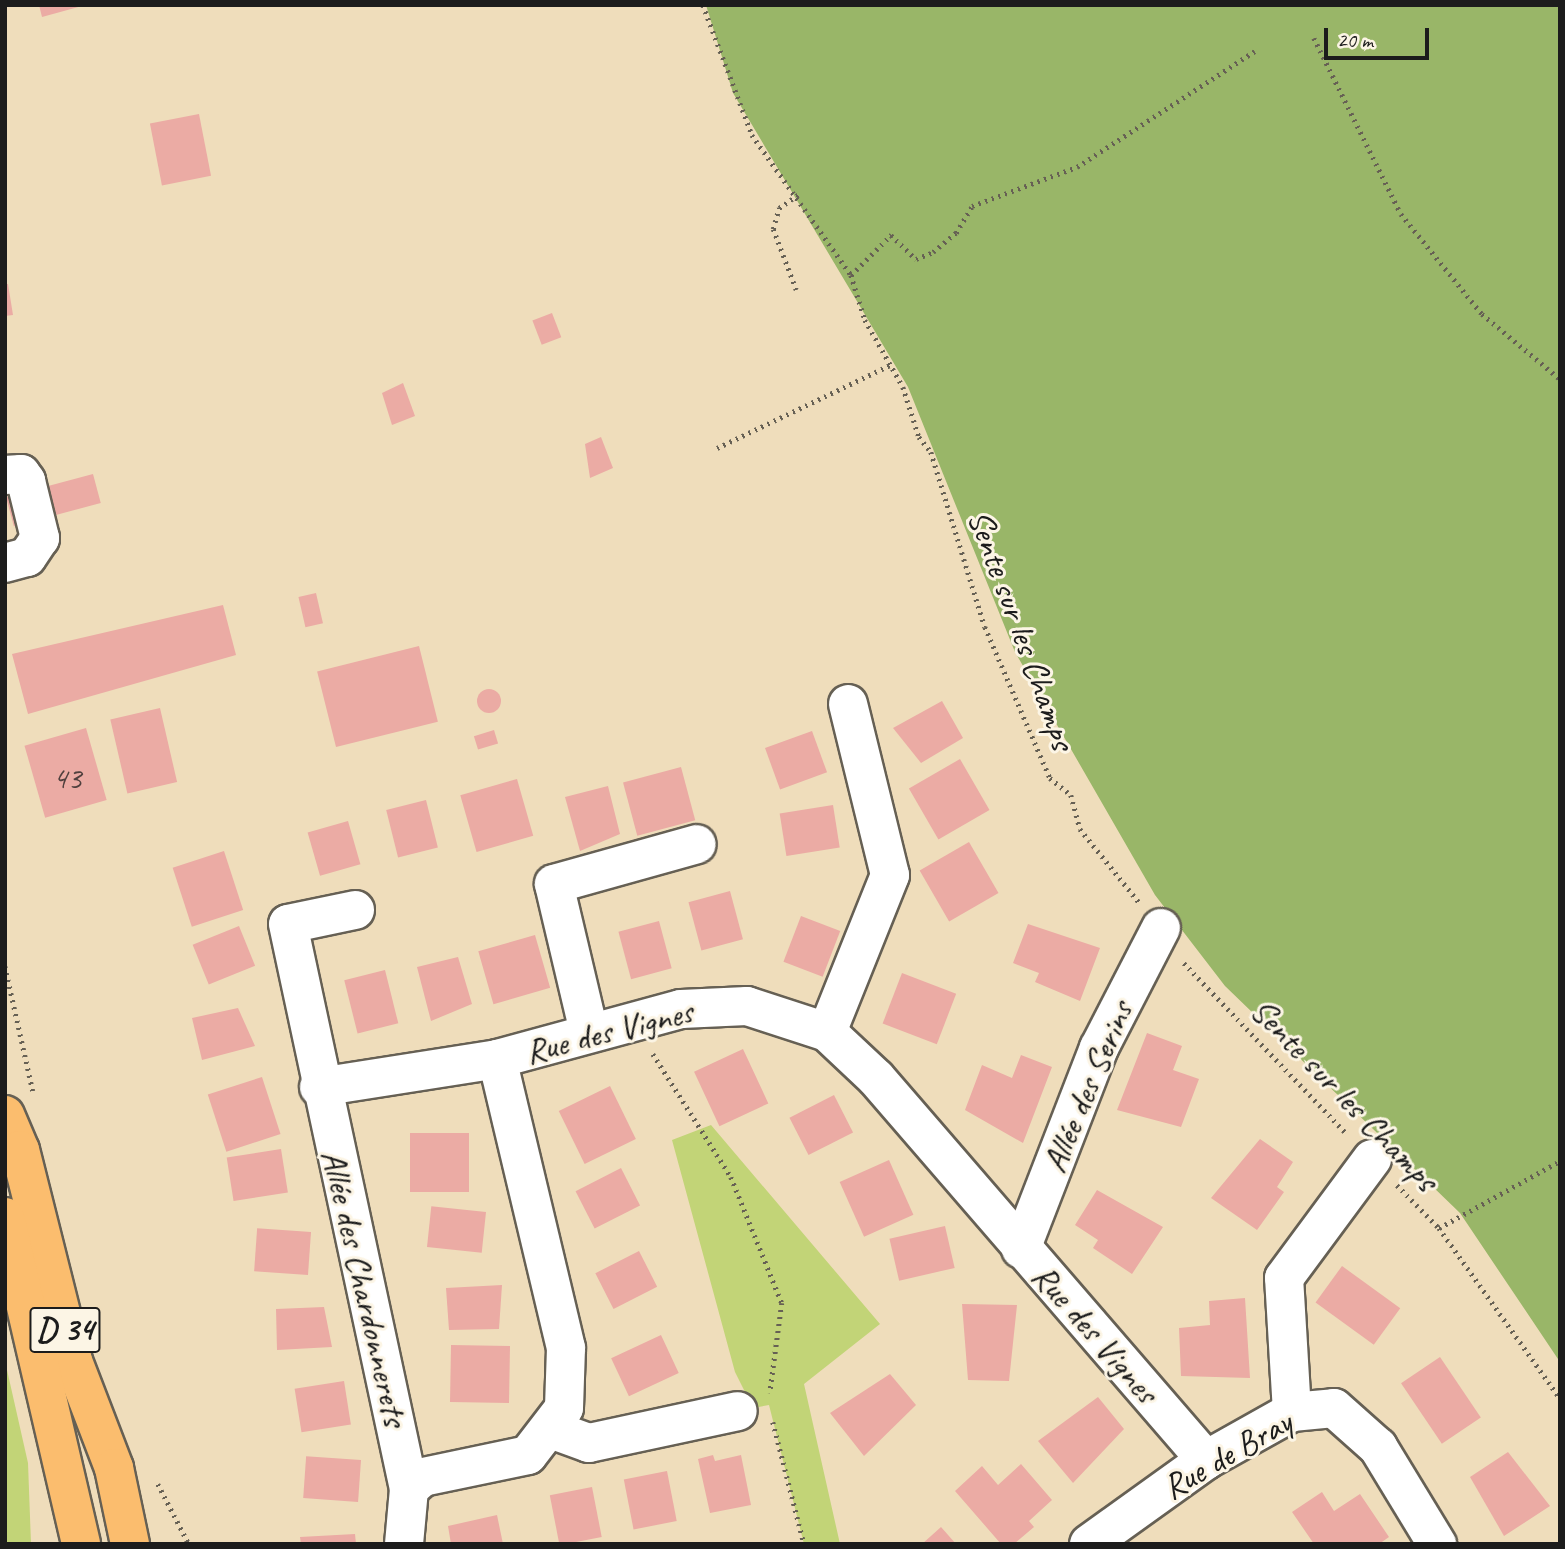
<!DOCTYPE html>
<html>
<head>
<meta charset="utf-8">
<style>
	body { margin:0 }
	#map { position:relative; width:1565px; height:1549px; overflow:hidden; background:#efddbb; font-family:Caveat,sans-serif }
	div>[style] { position:absolute }
	.green>* { inset:0; background:#c2d477 }
	.forest>* { inset:0; background:#99b668 }
	.building>* { inset:0; background:#ebaba4; transform-origin:0 0 }
	.round { border-radius:50% }
	.path>* { height:4.5px; margin-top:-2.25px; transform-origin:0; background:repeating-linear-gradient(90deg,#666054 0 2px,transparent 0 7px) }
	.roads { filter:drop-shadow(2px 0 #666054) drop-shadow(-2px 0 #666054) drop-shadow(0 2px #666054) drop-shadow(0 -2px #666054) }
	.minor>* { height:38px; margin:-19px; padding:0 19px; transform-origin:19px; border-radius:19px; background:#fff }
	.major>* { height:38px; margin:-19px; padding:0 19px; transform-origin:19px; border-radius:19px; background:#fbbd6e }
	span { translate:-50% -50%; white-space:nowrap; text-align:center; line-height:1.15; -webkit-text-stroke:6px #fcf5e5; paint-order:stroke }
	.number-label { font-size:32px; color:#50403e }
	.number-label span { -webkit-text-stroke-width:0 }
	.shield-label span { padding:2px 5px; background:#fcf5e5; border:2px solid; border-radius:5px; -webkit-text-stroke-width:0 }
	.shield-label { font-size:33px; color:#1c1c1c; font-weight:700 }
	.street-label { font-size:35px; color:#1c1c1c }
	.frame { position:absolute; inset:0; border:7px solid #1c1c1c; pointer-events:none }
	.scale { position:absolute; left:1324px; top:28px; width:105px; height:32px; box-sizing:border-box; border:4px solid #1c1c1c; border-top:0; padding-left:9px; font-size:21px; line-height:24px; white-space:nowrap; color:#1c1c1c; -webkit-text-stroke:5px #fcf5e5; paint-order:stroke }
</style>
</head>
<body>
<div id="map">
	<div class="green">
		<div style="clip-path:polygon(711px 1125px,880px 1324px,804px 1384px,840px 1544px,804px 1544px,769px 1405px,753px 1408px,735px 1372px,672px 1140px)"></div>
		<div style="clip-path:polygon(5px 1361px,28px 1463px,31px 1544px,5px 1544px)"></div>
	</div>
	<div class="forest">
		<div style="clip-path:polygon(706px 5px,1560px 5px,1560px 1362px,1460px 1213px,1225px 986px,1155px 895px,1015px 652px,908px 387px,733px 93px)"></div>
	</div>
	<div class="building">
		<div style="clip-path:polygon(39px 5px,82px 5px,82px 6px,42px 17px)"></div>
		<div style="left:199px;top:114px;width:63px;height:50px;rotate:79deg"></div>
		<div style="clip-path:polygon(5px 284px,8px 284px,13px 315px,5px 316px)"></div>
		<div style="left:552px;top:313px;width:26px;height:21px;rotate:69deg"></div>
		<div style="clip-path:polygon(403px 383px,415px 416px,392px 425px,382px 393px)"></div>
		<div style="clip-path:polygon(601px 437px,613px 468px,590px 478px,585px 444px)"></div>
		<div style="left:93px;top:474px;width:30px;height:90px;rotate:75deg"></div>
		<div style="left:316px;top:593px;width:31px;height:18px;rotate:77deg"></div>
		<div style="clip-path:polygon(223px 605px,236px 655px,28px 714px,12px 654px)"></div>
		<div style="left:419px;top:646px;width:78px;height:105px;rotate:76deg"></div>
		<div class="round" style="left:477px;top:689px;width:24px;height:24px"></div>
		<div style="clip-path:polygon(942px 701px,963px 738px,921px 763px,893px 728px)"></div>
		<div style="left:160px;top:708px;width:76px;height:51px;rotate:77deg"></div>
		<div style="left:86px;top:728px;width:75px;height:64px;rotate:74deg"></div>
		<div style="left:494px;top:730px;width:14px;height:21px;rotate:73deg"></div>
		<div style="left:812px;top:731px;width:44px;height:50px;rotate:70deg"></div>
		<div style="left:960px;top:759px;width:59px;height:59px;rotate:60deg"></div>
		<div style="left:681px;top:767px;width:55px;height:60px;rotate:75deg"></div>
		<div style="left:517px;top:779px;width:59px;height:59px;rotate:74deg"></div>
		<div style="clip-path:polygon(608px 786px,620px 834px,580px 851px,565px 797px)"></div>
		<div style="left:426px;top:800px;width:49px;height:41px;rotate:76deg"></div>
		<div style="left:833px;top:805px;width:43px;height:54px;rotate:81deg"></div>
		<div style="left:348px;top:821px;width:45px;height:42px;rotate:74deg"></div>
		<div style="left:969px;top:842px;width:59px;height:57px;rotate:60deg"></div>
		<div style="left:224px;top:851px;width:62px;height:54px;rotate:72deg"></div>
		<div style="left:730px;top:891px;width:50px;height:43px;rotate:75deg"></div>
		<div style="left:801px;top:916px;width:42px;height:49px;rotate:21deg"></div>
		<div style="left:659px;top:921px;width:49px;height:42px;rotate:75deg"></div>
		<div style="clip-path:polygon(1028px 924px,1100px 948px,1080px 1001px,1035px 982px,1039px 973px,1013px 963px)"></div>
		<div style="left:239px;top:926px;width:43px;height:50px;rotate:68deg"></div>
		<div style="left:535px;top:935px;width:55px;height:59px;rotate:74deg"></div>
		<div style="clip-path:polygon(458px 957px,472px 1004px,431px 1021px,417px 967px)"></div>
		<div style="left:385px;top:970px;width:55px;height:42px;rotate:76deg"></div>
		<div style="left:902px;top:973px;width:58px;height:54px;rotate:21deg"></div>
		<div style="clip-path:polygon(238px 1008px,255px 1046px,202px 1060px,192px 1018px)"></div>
		<div style="clip-path:polygon(1147px 1033px,1182px 1046px,1173px 1070px,1199px 1079px,1181px 1127px,1117px 1110px)"></div>
		<div style="left:743px;top:1049px;width:60px;height:54px;rotate:65deg"></div>
		<div style="clip-path:polygon(1021px 1055px,1052px 1067px,1023px 1143px,965px 1110px,982px 1065px,1012px 1078px)"></div>
		<div style="left:262px;top:1077px;width:60px;height:57px;rotate:72deg"></div>
		<div style="left:610px;top:1086px;width:59px;height:57px;rotate:64deg"></div>
		<div style="left:834px;top:1095px;width:42px;height:50px;rotate:63deg"></div>
		<div style="left:469px;top:1133px;width:59px;height:59px;rotate:90deg"></div>
		<div style="clip-path:polygon(1260px 1139px,1293px 1162px,1277px 1187px,1284px 1192px,1257px 1230px,1211px 1198px)"></div>
		<div style="left:281px;top:1149px;width:44px;height:55px;rotate:81deg"></div>
		<div style="left:889px;top:1160px;width:60px;height:54px;rotate:66deg"></div>
		<div style="left:621px;top:1168px;width:42px;height:51px;rotate:63deg"></div>
		<div style="clip-path:polygon(1097px 1190px,1163px 1227px,1132px 1274px,1093px 1248px,1098px 1240px,1075px 1225px)"></div>
		<div style="left:486px;top:1212px;width:41px;height:55px;rotate:96deg"></div>
		<div style="left:945px;top:1226px;width:43px;height:57px;rotate:77deg"></div>
		<div style="left:311px;top:1232px;width:43px;height:54px;rotate:94deg"></div>
		<div style="left:639px;top:1251px;width:40px;height:49px;rotate:63deg"></div>
		<div style="left:1342px;top:1266px;width:72px;height:45px;rotate:36deg"></div>
		<div style="clip-path:polygon(502px 1285px,499px 1329px,449px 1330px,446px 1288px)"></div>
		<div style="clip-path:polygon(1245px 1298px,1250px 1378px,1181px 1376px,1179px 1328px,1210px 1325px,1209px 1301px)"></div>
		<div style="clip-path:polygon(962px 1304px,1017px 1305px,1009px 1381px,968px 1380px)"></div>
		<div style="clip-path:polygon(324px 1307px,332px 1347px,277px 1350px,276px 1309px)"></div>
		<div style="left:661px;top:1335px;width:42px;height:55px;rotate:65deg"></div>
		<div style="left:510px;top:1346px;width:57px;height:59px;rotate:91deg"></div>
		<div style="left:1440px;top:1357px;width:73px;height:47px;rotate:56deg"></div>
		<div style="clip-path:polygon(890px 1374px,916px 1405px,864px 1456px,830px 1413px)"></div>
		<div style="left:344px;top:1381px;width:44px;height:50px;rotate:81deg"></div>
		<div style="clip-path:polygon(1098px 1397px,1124px 1429px,1073px 1483px,1038px 1441px)"></div>
		<div style="clip-path:polygon(1508px 1452px,1550px 1506px,1504px 1536px,1470px 1477px)"></div>
		<div style="clip-path:polygon(713px 1455px,715px 1461px,741px 1455px,751px 1505px,710px 1513px,698px 1459px)"></div>
		<div style="left:361px;top:1460px;width:42px;height:55px;rotate:94deg"></div>
		<div style="clip-path:polygon(1021px 1464px,1052px 1500px,1029px 1521px,1034px 1527px,1014px 1544px,1001px 1544px,955px 1491px,982px 1466px,998px 1485px)"></div>
		<div style="left:667px;top:1471px;width:51px;height:44px;rotate:79deg"></div>
		<div style="left:592px;top:1487px;width:51px;height:43px;rotate:79deg"></div>
		<div style="clip-path:polygon(1322px 1492px,1334px 1511px,1360px 1494px,1389px 1537px,1379px 1544px,1314px 1544px,1292px 1512px)"></div>
		<div style="clip-path:polygon(497px 1515px,503px 1544px,451px 1544px,448px 1526px)"></div>
		<div style="clip-path:polygon(941px 1527px,956px 1544px,922px 1544px)"></div>
		<div style="clip-path:polygon(355px 1534px,356px 1544px,301px 1544px,300px 1537px)"></div>
	</div>
	<div class="path">
		<div style="left:703px;top:5px;width:139px;rotate:69.3deg"></div>
		<div style="left:752px;top:135px;width:171px;rotate:54.7deg"></div>
		<div style="left:851px;top:275px;width:47px;rotate:72.7deg"></div>
		<div style="left:865px;top:320px;width:77px;rotate:60.4deg"></div>
		<div style="left:903px;top:387px;width:52px;rotate:72.3deg"></div>
		<div style="left:919px;top:437px;width:19px;rotate:51deg"></div>
		<div style="left:931px;top:452px;width:183px;rotate:72.9deg"></div>
		<div style="left:985px;top:627px;width:164px;rotate:66.7deg"></div>
		<div style="left:1050px;top:778px;width:27px;rotate:39deg"></div>
		<div style="left:1071px;top:795px;width:35px;rotate:75deg"></div>
		<div style="left:1080px;top:829px;width:94px;rotate:51.1deg"></div>
		<div style="left:1314px;top:38px;width:196px;rotate:63.7deg"></div>
		<div style="left:1401px;top:214px;width:129px;rotate:51deg"></div>
		<div style="left:1482px;top:314px;width:102px;rotate:39.8deg"></div>
		<div style="left:851px;top:275px;width:57px;rotate:-45deg"></div>
		<div style="left:891px;top:235px;width:35px;rotate:44deg"></div>
		<div style="left:916px;top:259px;width:18px;rotate:-22deg"></div>
		<div style="left:933px;top:252px;width:30px;rotate:-40deg"></div>
		<div style="left:956px;top:233px;width:31px;rotate:-59deg"></div>
		<div style="left:972px;top:206px;width:112px;rotate:-20.4deg"></div>
		<div style="left:1077px;top:167px;width:212px;rotate:-33.1deg"></div>
		<div style="left:796px;top:290px;width:65px;rotate:-110.7deg"></div>
		<div style="left:773px;top:229px;width:22px;rotate:-74deg"></div>
		<div style="left:779px;top:208px;width:24px;rotate:-35deg"></div>
		<div style="left:717px;top:448px;width:192px;rotate:-25.6deg"></div>
		<div style="left:1184px;top:963px;width:236px;rotate:46.4deg"></div>
		<div style="left:5px;top:966px;width:128px;rotate:77.4deg"></div>
		<div style="left:653px;top:1054px;width:146px;rotate:57.6deg"></div>
		<div style="left:731px;top:1177px;width:136px;rotate:68deg"></div>
		<div style="left:782px;top:1303px;width:91px;rotate:97.6deg"></div>
		<div style="left:1397px;top:1185px;width:60px;rotate:45.7deg"></div>
		<div style="left:1439px;top:1228px;width:209px;rotate:54.6deg"></div>
		<div style="left:1439px;top:1228px;width:138px;rotate:-29deg"></div>
		<div style="left:773px;top:1422px;width:126px;rotate:75.7deg"></div>
		<div style="left:158px;top:1484px;width:68px;rotate:62.7deg"></div>
	</div>
	<div class="roads">
		<div class="minor">
			<div style="left:5px;top:475px;width:16px;rotate:-4deg"></div>
			<div style="left:21px;top:474px;width:9px;rotate:54deg"></div>
			<div style="left:26px;top:481px;width:59px;rotate:76.2deg"></div>
			<div style="left:40px;top:538px;width:23px;rotate:124deg"></div>
			<div style="left:27px;top:557px;width:23px;rotate:165deg"></div>
			<div style="left:355px;top:910px;width:68px;rotate:168.2deg"></div>
			<div style="left:288px;top:924px;width:578px;rotate:77.91deg"></div>
			<div style="left:589px;top:1032px;width:152px;rotate:-103.3deg"></div>
			<div style="left:554px;top:884px;width:148px;rotate:-15.6deg"></div>
			<div style="left:827px;top:1032px;width:169px;rotate:-68.1deg"></div>
			<div style="left:890px;top:875px;width:176px;rotate:-103.8deg"></div>
			<div style="left:319px;top:1087px;width:180px;rotate:-8.9deg"></div>
			<div style="left:1021px;top:1249px;width:216px;rotate:-68.8deg"></div>
			<div style="left:1099px;top:1048px;width:135px;rotate:-62.7deg"></div>
			<div style="left:1292px;top:1412px;width:134px;rotate:-93.4deg"></div>
			<div style="left:1284px;top:1278px;width:148px;rotate:-53.5deg"></div>
			<div style="left:553px;top:1430px;width:38px;rotate:20deg"></div>
			<div style="left:589px;top:1443px;width:152px;rotate:-12.1deg"></div>
			<div style="left:404px;top:1544px;width:55px;rotate:-84.8deg"></div>
			<div style="left:409px;top:1489px;width:18px;rotate:-41deg"></div>
			<div style="left:423px;top:1477px;width:107px;rotate:-11.8deg"></div>
			<div style="left:528px;top:1455px;width:59px;rotate:-52.5deg"></div>
			<div style="left:564px;top:1408px;width:60px;rotate:-88.1deg"></div>
			<div style="left:566px;top:1348px;width:297px;rotate:-103.4deg"></div>
			<div style="left:497px;top:1059px;width:191px;rotate:-15.2deg"></div>
			<div style="left:681px;top:1009px;width:66px;rotate:-2.6deg"></div>
			<div style="left:747px;top:1006px;width:84px;rotate:18deg"></div>
			<div style="left:827px;top:1032px;width:67px;rotate:43.2deg"></div>
			<div style="left:876px;top:1078px;width:505px;rotate:49.18deg"></div>
			<div style="left:1089px;top:1544px;width:144px;rotate:-35.7deg"></div>
			<div style="left:1206px;top:1460px;width:98px;rotate:-29.2deg"></div>
			<div style="left:1292px;top:1412px;width:42px;rotate:-5.4deg"></div>
			<div style="left:1334px;top:1408px;width:59px;rotate:41.6deg"></div>
			<div style="left:1378px;top:1447px;width:114px;rotate:58.7deg"></div>
		</div>
		<div class="major">
			<div style="left:5px;top:1115px;width:38px;rotate:67deg"></div>
			<div style="left:20px;top:1150px;width:218px;rotate:75.9deg"></div>
			<div style="left:73px;top:1361px;width:115px;rotate:69deg"></div>
			<div style="left:114px;top:1468px;width:78px;rotate:78.1deg"></div>
			<div style="left:5px;top:1217px;width:336px;rotate:76.9deg"></div>
		</div>
	</div>
	<div class="number-label">
		<span style="left:67px;top:778px">43</span>
	</div>
	<div class="shield-label">
		<span style="left:65px;top:1330px">D 34</span>
	</div>
	<div class="street-label">
		<span style="left:1021px;top:630px;rotate:70deg">Sente sur les Champs</span>
		<span style="left:609px;top:1032px;rotate:-14deg">Rue des Vignes</span>
		<span style="left:1088px;top:1087px;rotate:-67deg">Allée des Serins</span>
		<span style="left:1344px;top:1095px;rotate:46deg">Sente sur les Champs</span>
		<span style="left:364px;top:1288px;rotate:77deg">Allée des Chardonnerets</span>
		<span style="left:1095px;top:1334px;rotate:49deg">Rue des Vignes</span>
		<span style="left:1227px;top:1455px;rotate:-30deg">Rue de Bray</span>
	</div>
	<div class="frame"></div>
	<div class="scale">20 m</div>
</div>
</body>
</html>
